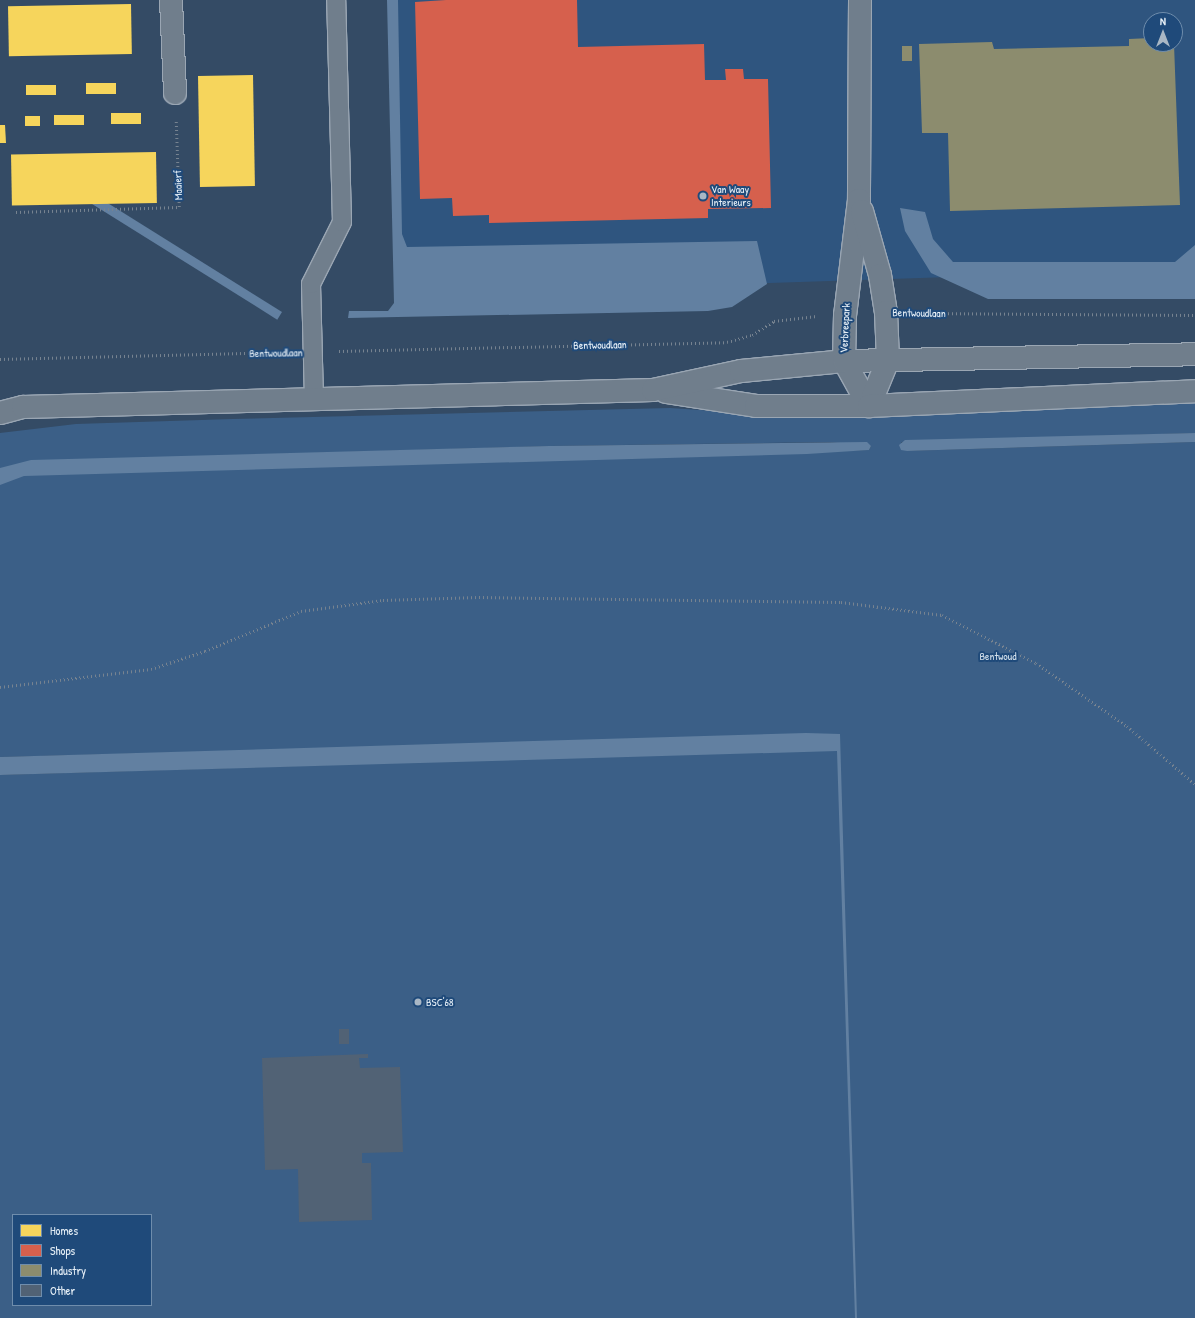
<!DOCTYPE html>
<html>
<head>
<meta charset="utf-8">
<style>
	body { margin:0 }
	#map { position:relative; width:1195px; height:1318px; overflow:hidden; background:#344b65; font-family:"Patrick Hand",sans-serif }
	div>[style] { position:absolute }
	.built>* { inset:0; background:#2f557f }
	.green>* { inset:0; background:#3b5f87 }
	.water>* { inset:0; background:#6280a1; transform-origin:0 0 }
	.homes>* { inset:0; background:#f6d55c; transform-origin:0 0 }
	.shops>* { inset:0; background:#d6604d }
	.industry>* { inset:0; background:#8c8c6e; transform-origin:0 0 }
	.building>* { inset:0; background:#516275; transform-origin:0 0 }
	.path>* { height:2.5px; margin-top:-1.25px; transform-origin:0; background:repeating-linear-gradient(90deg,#778390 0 1px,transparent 0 4px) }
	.roads { filter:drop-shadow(1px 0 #9aa6b3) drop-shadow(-1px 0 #9aa6b3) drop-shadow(0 1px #9aa6b3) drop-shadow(0 -1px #9aa6b3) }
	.lane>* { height:18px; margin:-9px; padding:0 9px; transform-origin:9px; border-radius:9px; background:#707e8c }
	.street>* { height:22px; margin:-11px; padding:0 11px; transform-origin:11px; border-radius:11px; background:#707e8c }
	.secondary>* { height:22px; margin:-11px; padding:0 11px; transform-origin:11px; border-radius:11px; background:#707e8c }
	.dots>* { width:11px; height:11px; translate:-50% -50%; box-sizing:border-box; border:2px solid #1f4a7a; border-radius:50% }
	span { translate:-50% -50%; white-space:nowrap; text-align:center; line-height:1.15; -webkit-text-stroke:4px #1f4a7a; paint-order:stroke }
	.street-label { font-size:11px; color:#e8f1f8 }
	.poi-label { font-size:11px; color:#e8f1f8 }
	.left { translate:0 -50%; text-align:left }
	.park-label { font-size:11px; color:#d7e3ed }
	.legend { position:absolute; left:12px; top:1214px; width:140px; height:92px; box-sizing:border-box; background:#1f4a7a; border:1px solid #6f8dac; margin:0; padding:5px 7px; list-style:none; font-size:12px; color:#e8f1f8 }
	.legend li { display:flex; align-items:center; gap:8px; height:20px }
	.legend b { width:20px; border:1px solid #6f8dac }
	.north { position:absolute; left:1143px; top:12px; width:40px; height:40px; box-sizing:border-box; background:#1f4a7a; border:1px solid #6f8dac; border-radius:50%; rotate:0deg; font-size:11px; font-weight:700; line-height:16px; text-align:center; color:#e8f1f8 }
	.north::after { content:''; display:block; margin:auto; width:14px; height:18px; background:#a9b7c5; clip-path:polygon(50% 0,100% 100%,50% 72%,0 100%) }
</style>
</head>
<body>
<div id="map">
	<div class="built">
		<div style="clip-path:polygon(evenodd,393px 0,1195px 0,1195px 269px,400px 295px,393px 0,1151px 20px,1175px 20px,1175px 44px,1151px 44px,1151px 20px)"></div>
	</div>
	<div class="green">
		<div style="clip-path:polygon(evenodd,1195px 403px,1195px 433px,901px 442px,907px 451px,1195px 442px,1195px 1318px,0 1318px,0 775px,819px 750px,818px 736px,0 757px,0 433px,76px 424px,233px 419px,670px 408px,774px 415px,914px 415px,1195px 403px,830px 442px,871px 446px,869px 450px,672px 457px,249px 455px,549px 446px,830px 442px,1195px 403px,13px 1215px,151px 1215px,151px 1305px,13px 1305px,13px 1215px)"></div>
	</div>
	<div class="water">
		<div style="clip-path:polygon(387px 0,398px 0,402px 234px,407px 247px,757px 241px,767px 284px,732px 307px,708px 311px,348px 318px,349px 311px,388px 311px,394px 303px)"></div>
		<div style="clip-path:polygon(900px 208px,925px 212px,933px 239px,953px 262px,1175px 262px,1195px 245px,1195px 299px,988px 299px,931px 273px,905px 231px)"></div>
		<div style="left:282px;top:312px;width:9px;height:282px;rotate:122deg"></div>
		<div style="clip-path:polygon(1195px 433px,1195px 442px,907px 451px,901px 450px,899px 445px,905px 440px)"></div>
		<div style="clip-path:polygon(867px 442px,871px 446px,869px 450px,807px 454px,24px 476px,0 485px,0 468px,31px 460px,549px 446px)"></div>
		<div style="clip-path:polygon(806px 733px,840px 734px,857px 1318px,855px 1318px,837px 751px,0 775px,0 757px)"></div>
	</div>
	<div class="homes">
		<div style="left:131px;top:4px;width:50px;height:123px;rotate:89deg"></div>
		<div style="left:253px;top:75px;width:111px;height:55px;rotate:89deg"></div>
		<div style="left:116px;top:83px;width:11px;height:30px;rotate:90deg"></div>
		<div style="left:26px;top:85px;width:30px;height:10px"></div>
		<div style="left:141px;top:113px;width:11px;height:30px;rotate:90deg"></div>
		<div style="left:54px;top:115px;width:30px;height:10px"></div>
		<div style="left:25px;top:116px;width:15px;height:10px"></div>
		<div style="clip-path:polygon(0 125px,5px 125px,6px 143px,0 143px)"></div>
		<div style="left:156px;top:152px;width:51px;height:145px;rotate:89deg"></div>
	</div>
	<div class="shops">
		<div style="clip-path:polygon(446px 0,577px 0,578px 47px,704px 44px,705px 80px,726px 80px,725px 69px,743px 69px,744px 79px,768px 79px,771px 208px,708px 209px,708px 218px,489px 223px,489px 215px,453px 216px,452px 198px,420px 199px,415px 2px)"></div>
	</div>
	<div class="industry">
		<div style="clip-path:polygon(1151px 38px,1151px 44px,1174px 44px,1180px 205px,950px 211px,948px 133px,922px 133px,919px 44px,992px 42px,994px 49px,1129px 46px,1129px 39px)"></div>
		<div style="left:902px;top:46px;width:10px;height:15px"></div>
	</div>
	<div class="building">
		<div style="left:339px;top:1029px;width:10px;height:15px"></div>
		<div style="clip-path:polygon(368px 1054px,368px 1058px,359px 1058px,360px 1068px,400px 1067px,403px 1152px,362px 1153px,362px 1163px,371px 1163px,372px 1220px,299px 1222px,298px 1169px,265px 1170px,262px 1058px)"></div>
	</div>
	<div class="path">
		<div style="left:16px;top:212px;width:163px;rotate:-1.8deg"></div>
		<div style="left:179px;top:207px;width:86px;rotate:-92deg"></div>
		<div style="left:916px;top:313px;width:279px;rotate:0.4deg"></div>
		<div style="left:339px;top:351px;width:388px;rotate:-1.3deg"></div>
		<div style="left:727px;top:342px;width:26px;rotate:-16deg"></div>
		<div style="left:752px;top:335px;width:26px;rotate:-32deg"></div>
		<div style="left:774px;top:321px;width:43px;rotate:-6.6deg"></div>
		<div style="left:0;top:359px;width:286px;rotate:-1.4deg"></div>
		<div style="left:0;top:687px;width:152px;rotate:-6.8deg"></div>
		<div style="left:151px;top:669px;width:57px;rotate:-18.4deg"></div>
		<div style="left:205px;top:651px;width:104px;rotate:-22.6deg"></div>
		<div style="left:301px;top:611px;width:83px;rotate:-7.6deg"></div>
		<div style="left:383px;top:600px;width:96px;rotate:-1.8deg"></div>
		<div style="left:479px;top:597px;width:362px;rotate:0.8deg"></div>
		<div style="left:841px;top:602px;width:102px;rotate:7.3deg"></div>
		<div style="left:942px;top:615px;width:106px;rotate:27.1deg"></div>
		<div style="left:1036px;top:663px;width:111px;rotate:34.7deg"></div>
		<div style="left:1127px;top:726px;width:89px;rotate:40.5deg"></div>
	</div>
	<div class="roads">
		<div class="lane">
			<div style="left:314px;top:399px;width:115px;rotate:-91.5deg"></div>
			<div style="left:311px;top:284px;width:69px;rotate:-63.4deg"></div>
			<div style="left:342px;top:222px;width:222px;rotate:-91.5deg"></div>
		</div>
		<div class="street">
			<div style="left:171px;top:0;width:93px;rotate:87.5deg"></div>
			<div style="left:860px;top:0;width:200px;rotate:90.3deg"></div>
			<div style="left:859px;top:200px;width:116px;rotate:96.9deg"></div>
			<div style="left:845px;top:315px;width:46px;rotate:91.2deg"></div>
			<div style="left:844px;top:361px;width:51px;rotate:60.9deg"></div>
			<div style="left:862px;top:211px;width:66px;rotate:74.3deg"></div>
			<div style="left:880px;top:275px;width:37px;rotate:81deg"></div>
			<div style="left:886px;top:312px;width:48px;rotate:87.6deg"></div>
			<div style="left:888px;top:360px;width:50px;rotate:112.4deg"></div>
		</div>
		<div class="secondary">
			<div style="left:666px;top:392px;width:91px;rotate:8.8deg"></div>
			<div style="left:756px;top:406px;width:113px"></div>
			<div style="left:869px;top:406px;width:326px;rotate:-2.6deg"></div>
			<div style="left:0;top:413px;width:24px;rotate:-15deg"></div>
			<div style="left:23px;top:407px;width:630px;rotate:-1.55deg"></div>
			<div style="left:653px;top:390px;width:90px;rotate:-12.2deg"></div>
			<div style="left:741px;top:371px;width:103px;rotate:-5.5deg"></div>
			<div style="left:844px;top:361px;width:351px;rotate:-1.1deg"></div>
		</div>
	</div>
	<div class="dots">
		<div style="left:703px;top:196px;background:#a9b7c5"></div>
		<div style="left:418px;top:1002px;background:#a9b7c5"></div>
	</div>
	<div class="street-label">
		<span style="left:178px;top:185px;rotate:-92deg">Maaierf</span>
		<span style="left:919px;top:313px;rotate:1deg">Bentwoudlaan</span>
		<span style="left:845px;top:328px;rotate:-87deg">Verbreepark</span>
		<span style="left:600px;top:345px;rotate:-1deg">Bentwoudlaan</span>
		<span style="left:276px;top:353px;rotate:-1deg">Bentwoudlaan</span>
	</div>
	<div class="poi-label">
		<span class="left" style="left:711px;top:196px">Van Waay<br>Interieurs</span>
		<span class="left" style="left:426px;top:1002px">BSC'68</span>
	</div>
	<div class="park-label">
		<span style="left:998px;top:656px">Bentwoud</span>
	</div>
	<ul class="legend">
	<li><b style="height:11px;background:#f6d55c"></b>Homes</li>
	<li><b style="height:11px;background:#d6604d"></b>Shops</li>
	<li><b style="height:11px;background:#8c8c6e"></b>Industry</li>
	<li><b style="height:11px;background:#516275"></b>Other</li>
	</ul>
	<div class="north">N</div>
</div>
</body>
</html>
